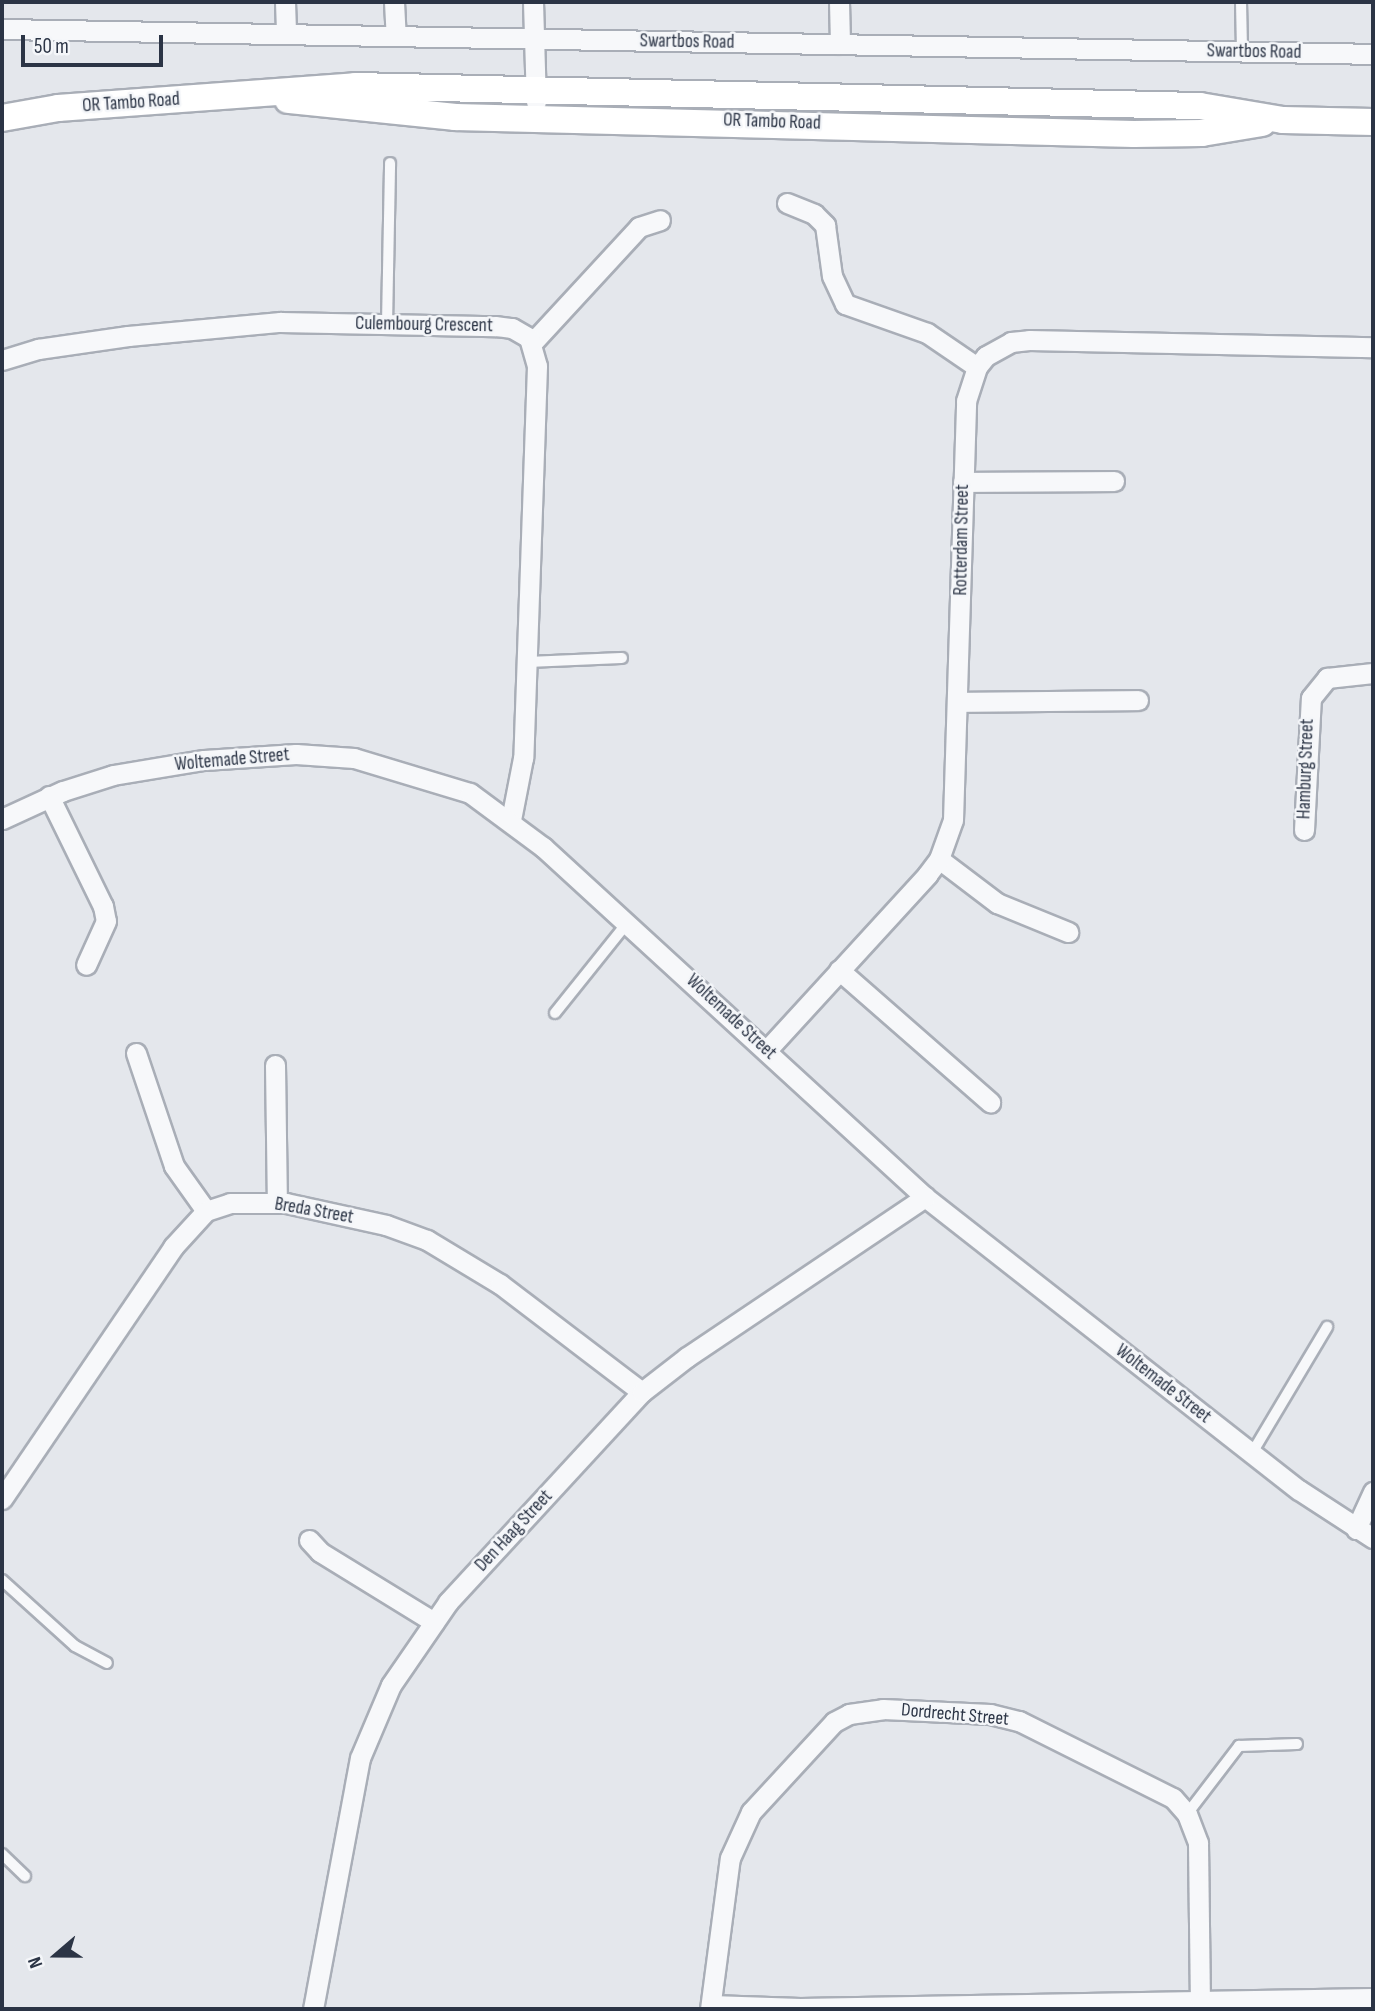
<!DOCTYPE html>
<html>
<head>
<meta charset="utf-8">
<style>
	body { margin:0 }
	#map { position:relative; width:1375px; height:2011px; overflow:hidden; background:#e4e7ec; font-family:"Sofia Sans Condensed",sans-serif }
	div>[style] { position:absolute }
	.roads { filter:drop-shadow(2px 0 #a9aeb7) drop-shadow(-2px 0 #a9aeb7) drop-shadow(0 2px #a9aeb7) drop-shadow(0 -2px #a9aeb7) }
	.lane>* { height:10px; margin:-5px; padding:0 5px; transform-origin:5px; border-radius:5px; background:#f7f8fa }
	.street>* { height:19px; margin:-9.5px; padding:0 9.5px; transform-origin:9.5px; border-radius:9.5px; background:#f7f8fa }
	.secondary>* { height:26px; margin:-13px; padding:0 13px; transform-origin:13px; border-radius:13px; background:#fff }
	span { translate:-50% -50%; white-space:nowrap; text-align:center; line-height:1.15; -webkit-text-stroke:5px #f4f6f9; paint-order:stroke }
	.street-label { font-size:19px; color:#2b3445 }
	.frame { position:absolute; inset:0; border:4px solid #2b3445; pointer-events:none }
	.north { position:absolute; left:21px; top:1920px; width:70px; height:70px; -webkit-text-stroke:5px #f4f6f9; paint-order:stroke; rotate:250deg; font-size:19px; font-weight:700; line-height:28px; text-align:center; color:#2b3445 }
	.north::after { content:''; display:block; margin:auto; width:24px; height:32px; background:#2b3445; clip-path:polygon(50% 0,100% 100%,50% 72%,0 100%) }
	.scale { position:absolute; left:21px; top:35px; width:142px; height:32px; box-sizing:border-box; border:4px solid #2b3445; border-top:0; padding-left:9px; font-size:21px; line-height:24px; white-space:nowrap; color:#2b3445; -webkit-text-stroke:5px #f4f6f9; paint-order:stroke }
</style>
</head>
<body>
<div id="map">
	<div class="roads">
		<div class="lane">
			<div style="left:1241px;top:2px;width:49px;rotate:88.8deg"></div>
			<div style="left:387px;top:324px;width:161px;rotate:-88.9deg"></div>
			<div style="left:527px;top:662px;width:95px;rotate:-2.4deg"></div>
			<div style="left:555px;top:1013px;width:115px;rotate:-51.3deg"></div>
			<div style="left:1252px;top:1453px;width:147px;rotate:-59.2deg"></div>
			<div style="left:2px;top:1580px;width:98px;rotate:42.1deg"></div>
			<div style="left:75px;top:1646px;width:36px;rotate:28deg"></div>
			<div style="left:1187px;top:1814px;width:86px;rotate:-52.6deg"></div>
			<div style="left:1239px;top:1746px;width:58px;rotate:-2deg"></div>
			<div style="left:2px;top:1854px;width:32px;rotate:44deg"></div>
		</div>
		<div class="street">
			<div style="left:285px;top:2px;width:32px;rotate:88deg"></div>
			<div style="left:394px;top:2px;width:34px;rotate:87deg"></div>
			<div style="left:533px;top:2px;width:100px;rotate:88.3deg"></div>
			<div style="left:839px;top:2px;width:42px;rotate:88.6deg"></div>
			<div style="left:2px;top:29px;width:1371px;rotate:1.04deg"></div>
			<div style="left:787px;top:203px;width:29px;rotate:22deg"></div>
			<div style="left:814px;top:214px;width:16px;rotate:45deg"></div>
			<div style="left:825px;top:225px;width:51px;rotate:82.2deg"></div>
			<div style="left:832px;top:276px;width:31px;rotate:65deg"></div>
			<div style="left:845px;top:304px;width:87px;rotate:19.5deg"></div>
			<div style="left:927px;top:333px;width:60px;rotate:34.2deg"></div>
			<div style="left:533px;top:342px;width:156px;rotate:-47.3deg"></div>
			<div style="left:639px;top:227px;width:22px;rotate:-18deg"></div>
			<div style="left:2px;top:360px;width:38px;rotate:-17deg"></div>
			<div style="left:38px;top:349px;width:91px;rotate:-8.2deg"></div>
			<div style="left:128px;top:336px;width:153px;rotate:-5.3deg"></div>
			<div style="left:280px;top:322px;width:215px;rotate:1.1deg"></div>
			<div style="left:495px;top:326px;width:17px;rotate:7deg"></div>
			<div style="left:512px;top:328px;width:20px;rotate:30deg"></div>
			<div style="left:529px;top:338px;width:29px;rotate:74deg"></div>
			<div style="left:537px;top:366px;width:392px;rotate:92deg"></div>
			<div style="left:523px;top:758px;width:63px;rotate:101deg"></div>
			<div style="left:963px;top:482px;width:151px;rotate:-0.4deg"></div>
			<div style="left:958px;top:702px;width:180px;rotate:-0.6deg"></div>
			<div style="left:49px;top:796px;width:123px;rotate:63.9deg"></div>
			<div style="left:103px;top:906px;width:15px;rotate:79deg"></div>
			<div style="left:106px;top:921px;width:48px;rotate:114.4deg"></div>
			<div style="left:2px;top:819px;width:67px;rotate:-24.7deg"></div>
			<div style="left:63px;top:791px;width:52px;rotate:-17.7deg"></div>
			<div style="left:113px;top:775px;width:92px;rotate:-9.4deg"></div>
			<div style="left:204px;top:760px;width:92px;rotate:-3.7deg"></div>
			<div style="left:296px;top:754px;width:58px;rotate:3.9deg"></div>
			<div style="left:354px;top:758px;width:121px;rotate:16.8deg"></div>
			<div style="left:470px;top:793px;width:91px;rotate:36.5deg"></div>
			<div style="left:543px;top:847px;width:518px;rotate:42.5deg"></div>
			<div style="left:925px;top:1197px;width:475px;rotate:38.1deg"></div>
			<div style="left:1299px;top:1490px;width:88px;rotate:33deg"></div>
			<div style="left:1304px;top:830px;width:132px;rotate:-87deg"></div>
			<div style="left:1311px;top:698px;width:26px;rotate:-51deg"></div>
			<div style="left:1327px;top:678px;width:46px;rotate:-6.2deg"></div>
			<div style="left:939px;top:859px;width:73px;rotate:37.2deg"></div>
			<div style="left:997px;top:903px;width:77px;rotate:22.2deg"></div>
			<div style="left:839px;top:970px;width:201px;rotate:41.2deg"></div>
			<div style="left:766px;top:1051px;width:239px;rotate:-47.5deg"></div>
			<div style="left:927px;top:875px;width:20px;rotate:-53deg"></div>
			<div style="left:939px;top:859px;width:41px;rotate:-70.3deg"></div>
			<div style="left:953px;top:820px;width:419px;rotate:-88.2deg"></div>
			<div style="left:966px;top:401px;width:36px;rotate:-72deg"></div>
			<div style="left:977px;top:367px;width:14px;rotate:-51deg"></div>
			<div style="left:986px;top:356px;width:29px;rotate:-29deg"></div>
			<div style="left:1011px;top:342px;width:18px;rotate:-6deg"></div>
			<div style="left:1029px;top:340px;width:344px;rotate:1.2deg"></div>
			<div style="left:136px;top:1053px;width:119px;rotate:71.4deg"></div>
			<div style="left:174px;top:1166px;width:55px;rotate:54.6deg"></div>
			<div style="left:275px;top:1065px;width:138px;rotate:89.2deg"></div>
			<div style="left:2px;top:1499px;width:305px;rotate:-55.8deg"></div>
			<div style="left:173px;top:1247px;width:49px;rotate:-47.5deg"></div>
			<div style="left:206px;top:1211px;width:25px;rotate:-18deg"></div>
			<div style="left:230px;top:1203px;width:56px"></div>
			<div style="left:286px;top:1203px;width:102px;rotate:12.4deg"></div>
			<div style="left:386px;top:1225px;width:44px;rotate:20.1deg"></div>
			<div style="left:427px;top:1240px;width:85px;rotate:31.1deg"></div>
			<div style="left:500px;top:1284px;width:178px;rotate:37.3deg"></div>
			<div style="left:1356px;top:1529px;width:41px;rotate:-65.3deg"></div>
			<div style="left:309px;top:1540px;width:16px;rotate:47deg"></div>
			<div style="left:320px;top:1552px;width:134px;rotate:31.6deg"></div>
			<div style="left:711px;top:2005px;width:89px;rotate:1.9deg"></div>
			<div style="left:800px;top:2008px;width:573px;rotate:-1deg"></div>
			<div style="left:313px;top:2009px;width:255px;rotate:-79.4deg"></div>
			<div style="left:360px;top:1758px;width:79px;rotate:-67deg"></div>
			<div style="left:391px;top:1685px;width:101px;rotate:-55.5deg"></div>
			<div style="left:448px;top:1602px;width:286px;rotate:-47.3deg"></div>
			<div style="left:642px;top:1392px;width:57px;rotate:-37.9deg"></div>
			<div style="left:687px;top:1357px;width:287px;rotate:-33.9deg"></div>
			<div style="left:710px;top:2009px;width:152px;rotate:-82.5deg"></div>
			<div style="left:730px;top:1858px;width:51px;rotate:-65.5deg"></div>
			<div style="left:751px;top:1812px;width:122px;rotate:-47.3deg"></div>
			<div style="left:834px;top:1722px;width:17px;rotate:-28deg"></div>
			<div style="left:849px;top:1714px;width:34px;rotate:-8deg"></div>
			<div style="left:883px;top:1709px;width:107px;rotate:2.7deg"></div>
			<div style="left:990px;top:1714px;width:30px;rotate:14deg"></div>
			<div style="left:1019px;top:1721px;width:172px;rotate:26.6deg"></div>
			<div style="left:1173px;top:1798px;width:21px;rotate:49deg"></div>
			<div style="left:1187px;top:1814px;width:31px;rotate:69deg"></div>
			<div style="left:1198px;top:1843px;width:155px;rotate:89.3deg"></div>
		</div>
		<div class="secondary">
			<div style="left:288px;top:100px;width:168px;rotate:5.8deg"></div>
			<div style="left:455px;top:117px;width:679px;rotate:1.43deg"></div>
			<div style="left:1134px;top:134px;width:68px;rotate:-0.8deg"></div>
			<div style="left:1202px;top:133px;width:61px;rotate:-9.5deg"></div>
			<div style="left:2px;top:118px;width:57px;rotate:-10.1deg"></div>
			<div style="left:58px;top:108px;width:298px;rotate:-4.2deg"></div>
			<div style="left:355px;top:86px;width:845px;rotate:1.36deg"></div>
			<div style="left:1200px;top:106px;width:84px;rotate:9.6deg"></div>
			<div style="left:1283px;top:120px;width:90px;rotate:1.3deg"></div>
		</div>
	</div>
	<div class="street-label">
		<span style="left:687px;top:42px;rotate:1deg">Swartbos Road</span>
		<span style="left:1254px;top:52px;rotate:1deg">Swartbos Road</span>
		<span style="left:131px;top:103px;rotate:-4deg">OR Tambo Road</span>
		<span style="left:772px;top:122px;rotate:2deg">OR Tambo Road</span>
		<span style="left:424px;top:325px;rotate:1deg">Culembourg Crescent</span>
		<span style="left:962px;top:540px;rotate:-89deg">Rotterdam Street</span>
		<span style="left:232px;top:760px;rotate:-5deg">Woltemade Street</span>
		<span style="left:1306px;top:769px;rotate:-88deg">Hamburg Street</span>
		<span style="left:731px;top:1017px;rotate:43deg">Woltemade Street</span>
		<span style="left:314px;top:1211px;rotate:10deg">Breda Street</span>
		<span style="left:1163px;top:1384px;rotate:38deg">Woltemade Street</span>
		<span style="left:514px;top:1531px;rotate:-47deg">Den Haag Street</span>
		<span style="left:955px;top:1715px;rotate:5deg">Dordrecht Street</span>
	</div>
	<div class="frame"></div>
	<div class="north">N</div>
	<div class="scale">50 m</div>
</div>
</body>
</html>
